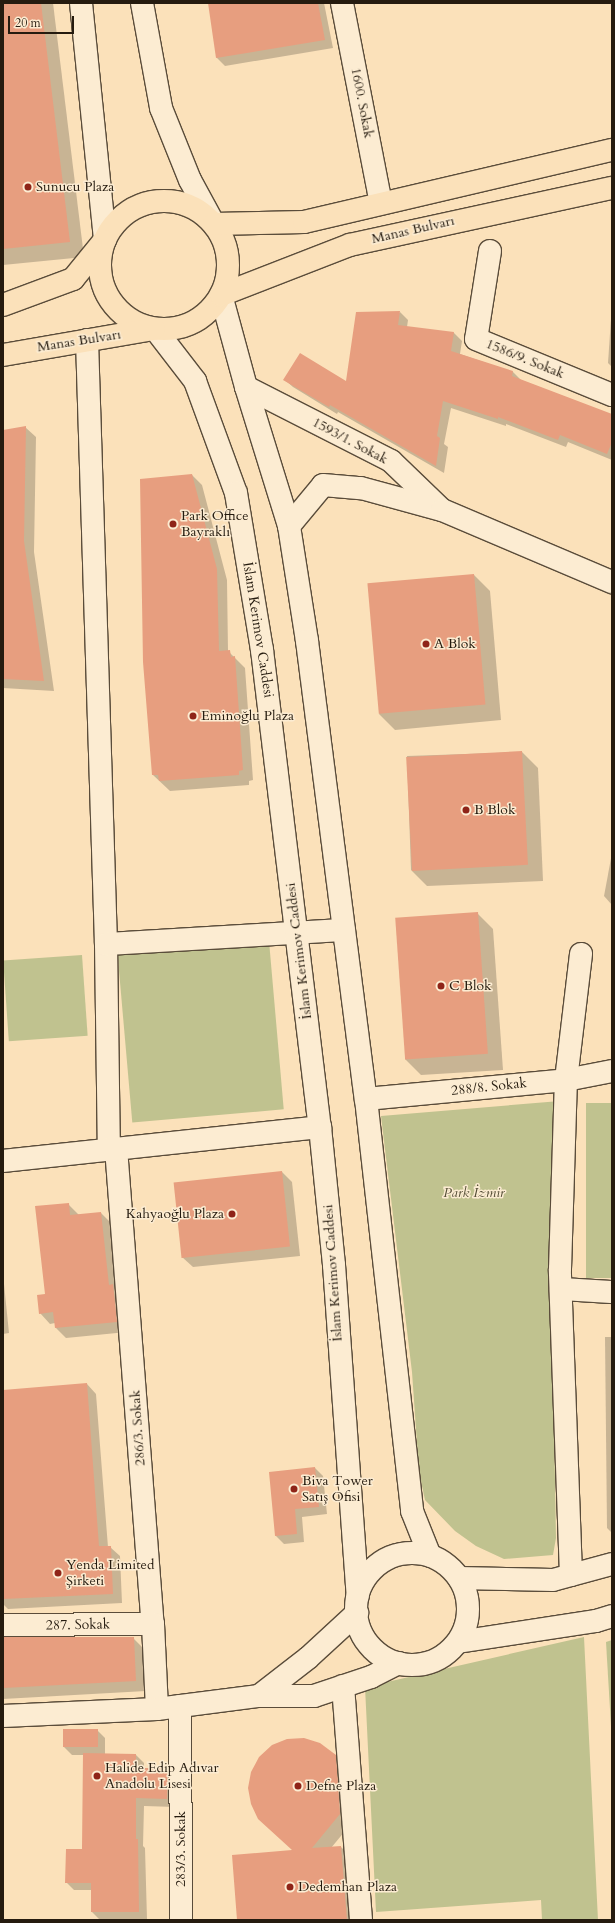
<!DOCTYPE html>
<html>
<head>
<meta charset="utf-8">
<style>
	body { margin:0 }
	#map { position:relative; width:615px; height:1923px; overflow:hidden; background:#fbe1ba; font-family:Cardo,serif }
	div>[style] { position:absolute }
	.green>* { inset:0; background:#c0c28f; transform-origin:0 0 }
	.shadow>* { inset:0; background:#0003 }
	.building>* { inset:0; background:#e79e7f; transform-origin:0 0 }
	.roads { filter:drop-shadow(1px 0 #5a4c3a) drop-shadow(-1px 0 #5a4c3a) drop-shadow(0 1px #5a4c3a) drop-shadow(0 -1px #5a4c3a) }
	.street>* { height:22px; margin:-11px; padding:0 11px; transform-origin:11px; border-radius:11px; background:#fcecd2 }
	.secondary>* { height:22px; margin:-11px; padding:0 11px; transform-origin:11px; border-radius:11px; background:#fcecd2 }
	.secondary>.ring { margin:-11px; padding:0; box-sizing:content-box; background:none; border:22px solid #fcecd2; border-radius:50% }
	.primary>* { height:22px; margin:-11px; padding:0 11px; transform-origin:11px; border-radius:11px; background:#fbe1ba }
	.primary>.ring { margin:-11px; padding:0; box-sizing:content-box; background:none; border:22px solid #fbe1ba; border-radius:50% }
	.dots>* { width:11px; height:11px; translate:-50% -50%; box-sizing:border-box; border:2px solid #fcecd2; border-radius:50% }
	span { translate:-50% -50%; white-space:nowrap; text-align:center; line-height:1.15; -webkit-text-stroke:3px #fcecd2; paint-order:stroke }
	.street-label { font-size:14px; color:#251b0f }
	.poi-label { font-size:14px; color:#251b0f }
	.left { translate:0 -50%; text-align:left }
	.right { translate:-100% -50%; text-align:right }
	.park-label { font-size:14px; color:#544d35; font-style:italic }
	.frame { position:absolute; inset:0; border:4px solid #251b0f; pointer-events:none }
	.scale { position:absolute; left:8px; top:16px; width:66px; height:18px; box-sizing:border-box; border:2px solid #251b0f; border-top:0; padding-left:5px; font-size:12px; line-height:14px; white-space:nowrap; color:#251b0f; -webkit-text-stroke:3px #fcecd2; paint-order:stroke }
</style>
</head>
<body>
<div id="map">
	<div class="green">
		<div style="left:269px;top:941px;width:169px;height:152px;rotate:85deg"></div>
		<div style="left:82px;top:955px;width:81px;height:79px;rotate:86deg"></div>
		<div style="clip-path:polygon(560px 1101px,552px 1304px,556px 1538px,553px 1555px,504px 1559px,476px 1546px,455px 1531px,425px 1500px,419px 1472px,412px 1372px,381px 1116px)"></div>
		<div style="left:612px;top:1103px;width:175px;height:26px;rotate:90deg"></div>
		<div style="clip-path:polygon(584px 1637px,598px 1920px,542px 1920px,541px 1900px,376px 1912px,365px 1687px)"></div>
		<div style="clip-path:polygon(612px 1640px,612px 1743px,606px 1642px)"></div>
	</div>
	<div class="shadow">
		<div style="clip-path:polygon(3px 3px,53px 3px,84px 257px,3px 265px)"></div>
		<div style="clip-path:polygon(209px 3px,324px 3px,333px 48px,225px 66px,217px 58px)"></div>
		<div style="clip-path:polygon(612px 304px,612px 367px,608px 363px)"></div>
		<div style="clip-path:polygon(400px 312px,408px 320px,407px 327px,454px 333px,462px 341px,460px 354px,513px 372px,521px 380px,612px 415px,612px 460px,568px 442px,566px 447px,506px 424px,506px 426px,451px 408px,444px 444px,448px 447px,444px 473px,338px 412px,337px 414px,293px 387px,285px 380px,347px 383px)"></div>
		<div style="clip-path:polygon(25px 427px,36px 437px,34px 552px,54px 691px,3px 688px,3px 431px)"></div>
		<div style="clip-path:polygon(192px 475px,202px 485px,227px 580px,228px 651px,245px 668px,253px 780px,249px 781px,249px 785px,170px 791px,153px 775px)"></div>
		<div style="clip-path:polygon(474px 575px,490px 591px,501px 720px,395px 730px,379px 714px)"></div>
		<div style="clip-path:polygon(522px 752px,538px 768px,543px 881px,427px 886px,411px 870px,407px 756px)"></div>
		<div style="clip-path:polygon(612px 853px,612px 905px,604px 896px)"></div>
		<div style="clip-path:polygon(477px 913px,493px 929px,503px 1070px,421px 1075px,405px 1059px)"></div>
		<div style="clip-path:polygon(282px 1172px,292px 1182px,300px 1256px,193px 1267px,182px 1257px)"></div>
		<div style="clip-path:polygon(68px 1204px,79px 1215px,101px 1213px,111px 1223px,127px 1332px,66px 1338px,56px 1328px,55px 1323px,50px 1324px,40px 1313px)"></div>
		<div style="clip-path:polygon(3px 1274px,9px 1333px,3px 1334px)"></div>
		<div style="clip-path:polygon(605px 1337px,612px 1337px,612px 1533px,607px 1528px)"></div>
		<div style="clip-path:polygon(87px 1384px,96px 1394px,108px 1547px,110px 1547px,120px 1556px,122px 1603px,8px 1609px,3px 1604px,3px 1391px)"></div>
		<div style="clip-path:polygon(315px 1468px,323px 1476px,327px 1514px,302px 1517px,304px 1542px,284px 1544px,276px 1536px,270px 1473px)"></div>
		<div style="clip-path:polygon(3px 1638px,133px 1638px,143px 1648px,146px 1691px,3px 1699px)"></div>
		<div style="clip-path:polygon(97px 1730px,105px 1738px,105px 1754px,136px 1755px,144px 1763px,144px 1769px,167px 1769px,175px 1777px,175px 1807px,144px 1806px,143px 1846px,145px 1848px,147px 1919px,100px 1920px,92px 1912px,92px 1890px,74px 1890px,66px 1882px,83px 1850px,84px 1755px,72px 1755px,64px 1747px)"></div>
		<div style="clip-path:polygon(334px 1754px,344px 1764px,350px 1825px,331px 1848px,341px 1847px,351px 1857px,356px 1920px,238px 1920px,294px 1851px)"></div>
	</div>
	<div class="building">
		<div style="clip-path:polygon(3px 3px,41px 3px,70px 242px,3px 249px)"></div>
		<div style="clip-path:polygon(208px 3px,318px 3px,325px 40px,216px 58px)"></div>
		<div style="clip-path:polygon(400px 311px,398px 325px,454px 332px,451px 351px,513px 371px,512px 376px,612px 414px,612px 442px,607px 454px,560px 435px,558px 440px,498px 417px,498px 419px,443px 401px,437px 436px,440px 438px,436px 466px,330px 405px,329px 407px,283px 380px,300px 353px,346px 381px,356px 312px)"></div>
		<div style="clip-path:polygon(26px 426px,24px 541px,44px 681px,3px 679px,3px 430px)"></div>
		<div style="clip-path:polygon(192px 474px,217px 569px,219px 651px,230px 650px,231px 657px,235px 656px,243px 770px,239px 771px,239px 775px,159px 781px,158px 775px,152px 775px,143px 662px,140px 479px)"></div>
		<div style="left:474px;top:574px;width:131px;height:107px;rotate:85deg"></div>
		<div style="left:522px;top:751px;width:114px;height:116px;rotate:87deg"></div>
		<div style="left:478px;top:912px;width:142px;height:83px;rotate:86deg"></div>
		<div style="left:282px;top:1171px;width:76px;height:109px;rotate:84deg"></div>
		<div style="clip-path:polygon(69px 1203px,70px 1215px,101px 1212px,109px 1285px,113px 1284px,117px 1322px,55px 1328px,53px 1312px,39px 1314px,37px 1295px,45px 1294px,35px 1206px)"></div>
		<div style="clip-path:polygon(87px 1383px,99px 1546px,111px 1546px,113px 1594px,3px 1599px,3px 1390px)"></div>
		<div style="clip-path:polygon(315px 1467px,319px 1507px,295px 1509px,297px 1534px,275px 1536px,269px 1472px)"></div>
		<div style="clip-path:polygon(3px 1637px,134px 1637px,136px 1681px,3px 1688px)"></div>
		<div style="left:63px;top:1729px;width:35px;height:18px"></div>
		<div style="clip-path:polygon(304px 1738px,320px 1743px,336px 1755px,340px 1814px,312px 1848px,341px 1846px,347px 1920px,237px 1920px,232px 1855px,292px 1850px,258px 1819px,251px 1804px,248px 1788px,251px 1772px,259px 1757px,272px 1745px,287px 1739px)"></div>
		<div style="clip-path:polygon(83px 1753px,136px 1754px,136px 1768px,168px 1768px,167px 1799px,136px 1798px,136px 1839px,138px 1839px,139px 1912px,91px 1912px,91px 1883px,65px 1883px,66px 1849px,82px 1849px)"></div>
	</div>
	<div class="roads">
		<div class="street">
			<div style="left:342px;top:3px;width:204px;rotate:79deg"></div>
			<div style="left:490px;top:251px;width:89px;rotate:99deg"></div>
			<div style="left:476px;top:339px;width:147px;rotate:22.4deg"></div>
			<div style="left:87px;top:340px;width:604px;rotate:88.2deg"></div>
			<div style="left:106px;top:944px;width:205px;rotate:89.2deg"></div>
			<div style="left:106px;top:944px;width:238px;rotate:-3.4deg"></div>
			<div style="left:366px;top:1099px;width:201px;rotate:-5.4deg"></div>
			<div style="left:566px;top:1080px;width:47px;rotate:-11.1deg"></div>
			<div style="left:116px;top:1148px;width:477px;rotate:85.6deg"></div>
			<div style="left:153px;top:1624px;width:85px;rotate:87.3deg"></div>
			<div style="left:3px;top:1161px;width:319px;rotate:-6.1deg"></div>
			<div style="left:561px;top:1289px;width:51px;rotate:3.4deg"></div>
			<div style="left:571px;top:1575px;width:306px;rotate:-92.1deg"></div>
			<div style="left:560px;top:1269px;width:189px;rotate:-88.2deg"></div>
			<div style="left:566px;top:1080px;width:127px;rotate:-83.2deg"></div>
			<div style="left:3px;top:1625px;width:150px;rotate:-0.4deg"></div>
			<div style="left:343px;top:1686px;width:235px;rotate:85.6deg"></div>
			<div style="left:180px;top:1706px;width:214px;rotate:89.7deg"></div>
		</div>
		<div class="secondary">
			<div style="left:81px;top:3px;width:238px;rotate:84.2deg"></div>
			<div style="left:142px;top:3px;width:107px;rotate:79.7deg"></div>
			<div style="left:161px;top:108px;width:78px;rotate:68.1deg"></div>
			<div style="left:190px;top:180px;width:50px;rotate:61.4deg"></div>
			<div style="left:221px;top:295px;width:95px;rotate:74.8deg"></div>
			<div style="left:246px;top:387px;width:145px;rotate:72.8deg"></div>
			<div style="left:289px;top:526px;width:116px;rotate:81.1deg"></div>
			<div style="left:307px;top:641px;width:462px;rotate:82.7deg"></div>
			<div style="left:366px;top:1099px;width:415px;rotate:83.6deg"></div>
			<div style="left:412px;top:1511px;width:48px;rotate:68.2deg"></div>
			<div style="left:155px;top:329px;width:66px;rotate:52.4deg"></div>
			<div style="left:195px;top:381px;width:119px;rotate:69.9deg"></div>
			<div style="left:236px;top:493px;width:159px;rotate:80.6deg"></div>
			<div style="left:262px;top:650px;width:481px;rotate:83.1deg"></div>
			<div style="left:320px;top:1127px;width:139px;rotate:84.2deg"></div>
			<div style="left:334px;top:1265px;width:332px;rotate:85.9deg"></div>
			<div style="left:246px;top:387px;width:163px;rotate:27deg"></div>
			<div style="left:391px;top:461px;width:68px;rotate:43.8deg"></div>
			<div style="left:289px;top:526px;width:53px;rotate:-50.3deg"></div>
			<div style="left:323px;top:485px;width:38px;rotate:5deg"></div>
			<div style="left:361px;top:488px;width:84px;rotate:15.2deg"></div>
			<div style="left:442px;top:510px;width:185px;rotate:23deg"></div>
			<div class="ring" style="left:356px;top:1553px;width:90px;height:90px"></div>
			<div style="left:459px;top:1578px;width:94px;rotate:1.2deg"></div>
			<div style="left:553px;top:1580px;width:61px;rotate:-15.2deg"></div>
			<div style="left:458px;top:1642px;width:140px;rotate:-8.7deg"></div>
			<div style="left:596px;top:1621px;width:17px;rotate:-17deg"></div>
			<div style="left:259px;top:1696px;width:62px;rotate:-37.8deg"></div>
			<div style="left:308px;top:1658px;width:67px;rotate:-42.6deg"></div>
			<div style="left:3px;top:1716px;width:154px;rotate:-2.6deg"></div>
			<div style="left:157px;top:1709px;width:103px;rotate:-7.3deg"></div>
			<div style="left:259px;top:1696px;width:55px"></div>
			<div style="left:314px;top:1696px;width:60px;rotate:-18.4deg"></div>
			<div style="left:371px;top:1677px;width:31px;rotate:-27deg"></div>
		</div>
		<div class="primary">
			<div class="ring" style="left:100px;top:201px;width:106px;height:106px"></div>
			<div style="left:214px;top:224px;width:90px;rotate:-1.3deg"></div>
			<div style="left:304px;top:222px;width:316px;rotate:-13.2deg"></div>
			<div style="left:221px;top:295px;width:138px;rotate:-21.2deg"></div>
			<div style="left:350px;top:245px;width:268px;rotate:-12.3deg"></div>
			<div style="left:3px;top:305px;width:75px;rotate:-20.4deg"></div>
			<div style="left:73px;top:279px;width:49px;rotate:-50.8deg"></div>
			<div style="left:3px;top:355px;width:153px;rotate:-9.8deg"></div>
		</div>
	</div>
	<div class="dots">
		<div style="left:28px;top:187px;background:#8f2418"></div>
		<div style="left:173px;top:524px;background:#8f2418"></div>
		<div style="left:426px;top:644px;background:#8f2418"></div>
		<div style="left:193px;top:716px;background:#8f2418"></div>
		<div style="left:466px;top:810px;background:#8f2418"></div>
		<div style="left:441px;top:986px;background:#8f2418"></div>
		<div style="left:232px;top:1214px;background:#8f2418"></div>
		<div style="left:294px;top:1489px;background:#8f2418"></div>
		<div style="left:58px;top:1573px;background:#8f2418"></div>
		<div style="left:97px;top:1776px;background:#8f2418"></div>
		<div style="left:298px;top:1786px;background:#8f2418"></div>
		<div style="left:290px;top:1887px;background:#8f2418"></div>
	</div>
	<div class="street-label">
		<span style="left:362px;top:103px;rotate:79deg">1600. Sokak</span>
		<span style="left:413px;top:230px;rotate:-13deg">Manas Bulvarı</span>
		<span style="left:79px;top:341px;rotate:-9deg">Manas Bulvarı</span>
		<span style="left:525px;top:359px;rotate:22deg">1586/9. Sokak</span>
		<span style="left:350px;top:441px;rotate:28deg">1593/1. Sokak</span>
		<span style="left:258px;top:630px;rotate:81deg">İslam Kerimov Caddesi</span>
		<span style="left:299px;top:951px;rotate:-97deg">İslam Kerimov Caddesi</span>
		<span style="left:489px;top:1087px;rotate:-6deg">288/8. Sokak</span>
		<span style="left:333px;top:1273px;rotate:-94deg">İslam Kerimov Caddesi</span>
		<span style="left:138px;top:1428px;rotate:-94deg">286/3. Sokak</span>
		<span style="left:78px;top:1625px;rotate:-1deg">287. Sokak</span>
		<span style="left:181px;top:1849px;rotate:-90deg">283/3. Sokak</span>
	</div>
	<div class="poi-label">
		<span class="left" style="left:36px;top:187px">Sunucu Plaza</span>
		<span class="left" style="left:181px;top:524px">Park Office<br>Bayraklı</span>
		<span class="left" style="left:434px;top:644px">A Blok</span>
		<span class="left" style="left:201px;top:716px">Eminoğlu Plaza</span>
		<span class="left" style="left:474px;top:810px">B Blok</span>
		<span class="left" style="left:449px;top:986px">C Blok</span>
		<span class="right" style="left:224px;top:1214px">Kahyaoğlu Plaza</span>
		<span class="left" style="left:302px;top:1489px">Biva Tower<br>Satış Ofisi</span>
		<span class="left" style="left:66px;top:1573px">Yenda Limited<br>Şirketi</span>
		<span class="left" style="left:105px;top:1776px">Halide Edip Adıvar<br>Anadolu Lisesi</span>
		<span class="left" style="left:306px;top:1786px">Defne Plaza</span>
		<span class="left" style="left:298px;top:1887px">Dedemhan Plaza</span>
	</div>
	<div class="park-label">
		<span style="left:474px;top:1193px">Park İzmir</span>
	</div>
	<div class="frame"></div>
	<div class="scale">20 m</div>
</div>
</body>
</html>
